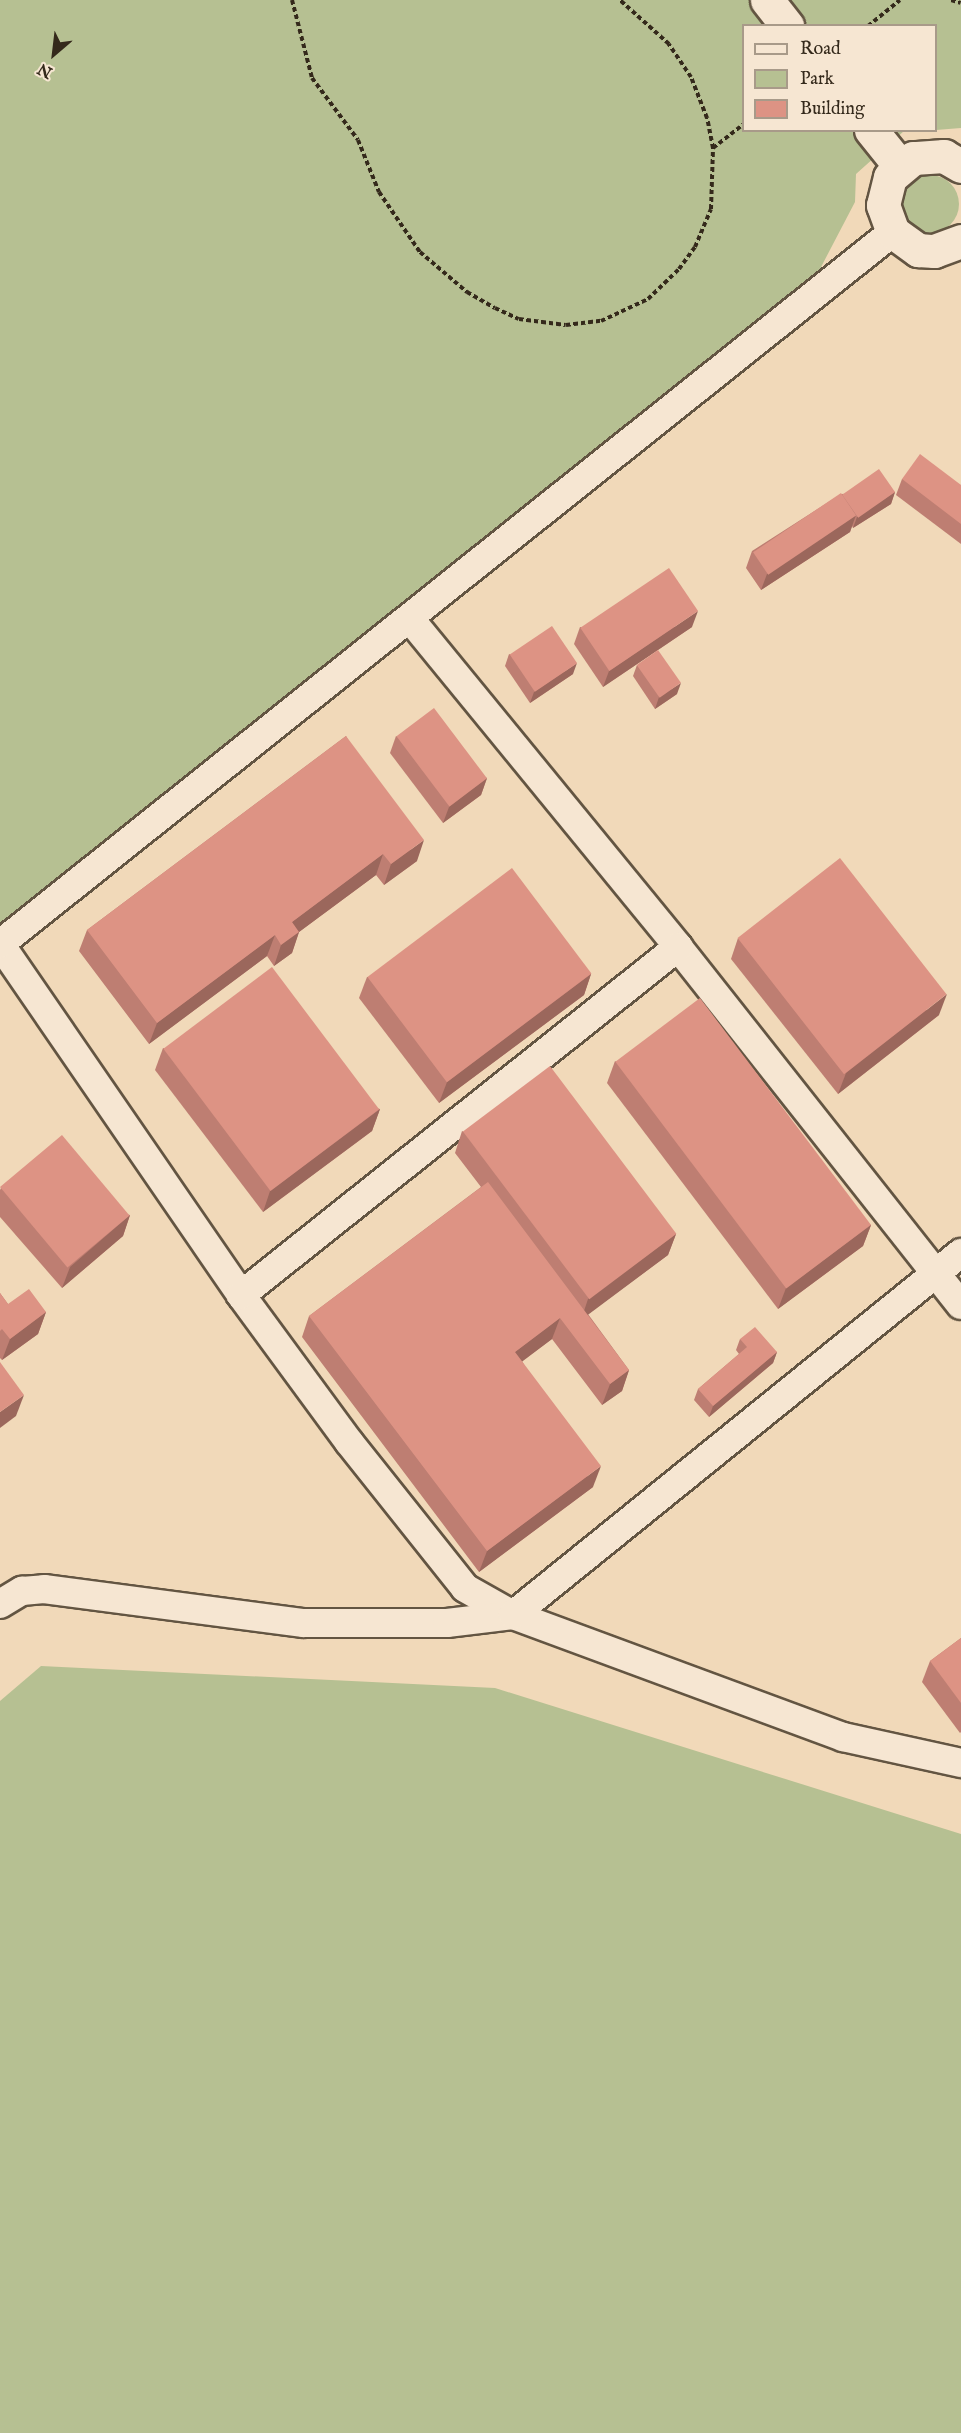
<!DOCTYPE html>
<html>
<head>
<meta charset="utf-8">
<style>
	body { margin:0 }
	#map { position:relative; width:961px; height:2433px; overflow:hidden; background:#f1d9b9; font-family:"IM FELL English",serif }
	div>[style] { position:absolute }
	.green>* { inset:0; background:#b6c092 }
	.round { border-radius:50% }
	.path>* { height:4px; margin-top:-2px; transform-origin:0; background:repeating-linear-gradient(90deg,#34291b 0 4.5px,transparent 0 7.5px) }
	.roads { filter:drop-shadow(2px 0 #635542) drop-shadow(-2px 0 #635542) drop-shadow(0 2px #635542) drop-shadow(0 -2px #635542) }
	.street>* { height:28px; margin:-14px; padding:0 14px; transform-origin:14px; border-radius:14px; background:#f6e6d2 }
	.secondary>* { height:33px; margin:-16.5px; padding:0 16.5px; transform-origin:16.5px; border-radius:16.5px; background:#f6e6d2 }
	.wall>* { inset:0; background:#be7e72 }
	.shaded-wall>* { inset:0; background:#9b675c }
	.building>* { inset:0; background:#dd9384; transform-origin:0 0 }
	span { translate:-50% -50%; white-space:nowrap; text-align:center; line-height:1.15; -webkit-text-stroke:4.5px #f6e6d2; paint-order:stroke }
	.legend { position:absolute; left:742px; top:24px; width:195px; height:108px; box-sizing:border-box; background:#f6e6d2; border:2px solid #a89a89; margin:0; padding:8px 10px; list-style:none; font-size:18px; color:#34291b }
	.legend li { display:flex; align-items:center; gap:12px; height:30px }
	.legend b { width:30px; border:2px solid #a89a89 }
	.north { position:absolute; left:24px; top:24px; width:60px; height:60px; -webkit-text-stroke:4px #f6e6d2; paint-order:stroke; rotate:208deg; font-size:16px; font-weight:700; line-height:24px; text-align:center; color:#34291b }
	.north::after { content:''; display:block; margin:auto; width:21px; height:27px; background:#34291b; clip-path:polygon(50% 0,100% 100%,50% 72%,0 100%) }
</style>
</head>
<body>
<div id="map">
	<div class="green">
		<div style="clip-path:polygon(0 0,961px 0,961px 128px,936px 130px,936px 26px,744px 26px,744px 130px,904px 131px,856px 174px,855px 202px,820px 269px,15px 918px,0 923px)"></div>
		<div class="round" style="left:901px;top:175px;width:58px;height:58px"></div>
		<div style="clip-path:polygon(41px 1666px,495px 1688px,961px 1834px,961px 2433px,0 2433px,0 1701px)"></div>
	</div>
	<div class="path">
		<div style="left:292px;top:0;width:81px;rotate:75.6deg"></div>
		<div style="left:312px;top:78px;width:77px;rotate:53.4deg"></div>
		<div style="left:358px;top:140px;width:56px;rotate:68deg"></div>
		<div style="left:379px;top:192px;width:73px;rotate:55.7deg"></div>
		<div style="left:420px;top:252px;width:62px;rotate:40.4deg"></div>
		<div style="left:467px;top:292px;width:32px;rotate:30deg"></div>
		<div style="left:495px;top:308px;width:26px;rotate:25deg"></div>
		<div style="left:519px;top:319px;width:47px;rotate:7.3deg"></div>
		<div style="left:566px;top:325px;width:35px;rotate:-7deg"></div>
		<div style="left:601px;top:321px;width:52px;rotate:-25.1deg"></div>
		<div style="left:648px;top:299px;width:43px;rotate:-44.1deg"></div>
		<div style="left:679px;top:269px;width:27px;rotate:-54deg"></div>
		<div style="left:695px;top:247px;width:41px;rotate:-67.2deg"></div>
		<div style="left:711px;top:209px;width:61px;rotate:-88.1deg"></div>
		<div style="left:713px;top:148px;width:31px;rotate:-101deg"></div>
		<div style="left:707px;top:118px;width:44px;rotate:-111.3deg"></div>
		<div style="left:691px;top:77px;width:40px;rotate:-124deg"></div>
		<div style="left:669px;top:44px;width:66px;rotate:-138.1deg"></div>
		<div style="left:951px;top:0;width:10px;rotate:17deg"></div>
		<div style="left:868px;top:26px;width:41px;rotate:-39.1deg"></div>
		<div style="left:713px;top:148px;width:39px;rotate:-38deg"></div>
	</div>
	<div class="roads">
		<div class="street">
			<div style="left:410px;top:619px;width:424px;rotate:50.7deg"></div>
			<div style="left:678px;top:947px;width:456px;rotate:51.7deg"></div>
			<div style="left:0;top:944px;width:426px;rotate:55.5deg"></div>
			<div style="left:241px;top:1295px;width:182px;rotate:53.7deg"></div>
			<div style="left:349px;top:1442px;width:186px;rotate:51.5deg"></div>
			<div style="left:465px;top:1588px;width:55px;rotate:29.4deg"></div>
			<div style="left:513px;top:1615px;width:352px;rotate:20.3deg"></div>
			<div style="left:843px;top:1737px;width:121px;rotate:12.4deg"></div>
			<div style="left:0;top:944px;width:1142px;rotate:-38.57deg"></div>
			<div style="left:241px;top:1295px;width:559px;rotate:-38.53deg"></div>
			<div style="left:0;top:1604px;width:26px;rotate:-31deg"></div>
			<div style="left:22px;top:1591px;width:22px;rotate:-5deg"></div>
			<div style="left:44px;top:1589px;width:262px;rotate:7.5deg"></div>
			<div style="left:304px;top:1623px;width:143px"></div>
			<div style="left:447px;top:1623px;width:66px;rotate:-6.9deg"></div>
			<div style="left:513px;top:1615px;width:576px;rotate:-38.94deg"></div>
		</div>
		<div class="secondary">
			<div style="left:767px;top:0;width:33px;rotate:52deg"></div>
			<div style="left:871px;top:130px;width:46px;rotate:51.1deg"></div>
			<div style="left:961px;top:166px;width:20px;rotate:-150deg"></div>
			<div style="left:944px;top:156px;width:31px;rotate:176deg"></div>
			<div style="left:913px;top:158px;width:30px;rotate:140deg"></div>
			<div style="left:890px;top:177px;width:29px;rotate:104deg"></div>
			<div style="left:883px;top:205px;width:29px;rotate:70deg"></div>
			<div style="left:893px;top:232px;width:31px;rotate:36deg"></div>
			<div style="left:918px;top:250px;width:16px;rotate:4deg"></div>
			<div style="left:934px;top:251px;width:29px;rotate:-20deg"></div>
		</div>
	</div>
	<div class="wall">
		<div style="clip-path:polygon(902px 479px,961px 485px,961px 544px,896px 495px)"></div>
		<div style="clip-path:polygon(895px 492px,891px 504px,853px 528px,852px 526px,850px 532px,761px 590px,746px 568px,752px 551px,841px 494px)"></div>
		<div style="clip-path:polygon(580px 627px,692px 627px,603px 687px,574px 644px)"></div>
		<div style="clip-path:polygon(509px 654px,573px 674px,530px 703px,505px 666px)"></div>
		<div style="clip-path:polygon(637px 665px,677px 694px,655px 709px,633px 676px)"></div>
		<div style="clip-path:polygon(346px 736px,417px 861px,384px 885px,376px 875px,299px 932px,292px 953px,274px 966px,267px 956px,149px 1044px,79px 951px,87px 930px)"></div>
		<div style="clip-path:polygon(396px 736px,487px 778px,481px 795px,443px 823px,390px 753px)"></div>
		<div style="clip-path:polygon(738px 938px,939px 1015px,838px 1094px,731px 959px)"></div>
		<div style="clip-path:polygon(591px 974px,584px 995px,439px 1103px,359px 998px,367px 977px)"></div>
		<div style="clip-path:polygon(163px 1048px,380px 1109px,372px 1131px,263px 1212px,155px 1070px)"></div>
		<div style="clip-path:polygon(615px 1061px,871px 1225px,863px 1246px,778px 1309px,607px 1083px)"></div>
		<div style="clip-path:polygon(462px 1131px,676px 1234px,668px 1255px,588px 1314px,629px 1370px,622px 1391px,602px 1405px,552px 1339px,522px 1361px,593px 1487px,479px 1572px,302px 1337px,309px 1316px,481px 1187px,455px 1153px)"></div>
		<div style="clip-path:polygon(1px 1188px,130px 1215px,123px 1236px,62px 1288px,0 1217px,0 1190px)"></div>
		<div style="clip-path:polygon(0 1293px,8px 1304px,46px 1312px,38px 1334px,2px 1360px,0 1358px)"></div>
		<div style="clip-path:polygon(740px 1339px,777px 1352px,773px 1363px,709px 1417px,694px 1400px,698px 1389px,739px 1354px,736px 1350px)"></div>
		<div style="clip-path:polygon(961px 1638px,961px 1732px,960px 1733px,922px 1682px,930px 1661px)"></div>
	</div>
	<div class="shaded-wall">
		<div style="clip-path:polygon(895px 492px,891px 504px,853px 528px,857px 517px)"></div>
		<div style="clip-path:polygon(856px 515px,850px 532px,761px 590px,767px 574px)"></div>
		<div style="clip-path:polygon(698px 611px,692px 627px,603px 687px,609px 671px)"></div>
		<div style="clip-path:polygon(577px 663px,573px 674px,530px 703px,534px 692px)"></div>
		<div style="clip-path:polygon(681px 683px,677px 694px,655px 709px,659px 697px)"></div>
		<div style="clip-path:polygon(487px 778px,481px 795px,443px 823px,449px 807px)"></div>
		<div style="clip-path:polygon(424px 840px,417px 861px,384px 885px,391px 864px)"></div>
		<div style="clip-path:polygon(383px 854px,376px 875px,299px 932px,292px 953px,274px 966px,281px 945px,292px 922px)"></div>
		<div style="clip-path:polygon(275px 935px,267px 956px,149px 1044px,157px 1023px)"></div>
		<div style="clip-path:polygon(591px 974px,584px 995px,439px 1103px,447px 1082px)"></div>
		<div style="clip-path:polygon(947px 994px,939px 1015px,838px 1094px,846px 1073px)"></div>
		<div style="clip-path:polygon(380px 1109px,372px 1131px,263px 1212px,270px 1191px)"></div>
		<div style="clip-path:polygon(130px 1215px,123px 1236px,62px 1288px,70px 1267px)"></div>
		<div style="clip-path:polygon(871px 1225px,863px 1246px,778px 1309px,786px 1288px)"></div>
		<div style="clip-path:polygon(676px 1234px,668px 1255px,581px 1320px,588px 1299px)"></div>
		<div style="clip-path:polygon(46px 1312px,38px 1334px,2px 1360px,10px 1339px)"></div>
		<div style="clip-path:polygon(560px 1318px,552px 1339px,507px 1373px,515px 1352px)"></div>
		<div style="clip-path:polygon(777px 1352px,773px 1363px,709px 1417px,713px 1406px)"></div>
		<div style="clip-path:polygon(629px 1370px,622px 1391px,602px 1405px,610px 1384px)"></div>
		<div style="clip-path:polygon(24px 1395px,16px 1416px,0 1428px,0 1412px)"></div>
		<div style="clip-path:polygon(601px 1466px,593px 1487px,479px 1572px,487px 1551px)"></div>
	</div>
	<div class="building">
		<div style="clip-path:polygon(920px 454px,961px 485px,961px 524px,902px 479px)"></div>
		<div style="left:879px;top:469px;width:28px;height:45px;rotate:55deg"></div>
		<div style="left:841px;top:493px;width:27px;height:106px;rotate:56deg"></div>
		<div style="left:669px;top:568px;width:52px;height:107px;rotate:56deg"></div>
		<div style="left:552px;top:626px;width:45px;height:51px;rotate:56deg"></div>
		<div style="left:658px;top:650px;width:40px;height:26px;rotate:55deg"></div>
		<div style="left:434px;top:708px;width:88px;height:47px;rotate:53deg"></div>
		<div style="clip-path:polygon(346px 736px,424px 840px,391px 864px,383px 854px,292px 922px,299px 932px,281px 945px,275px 935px,157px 1023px,87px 930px)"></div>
		<div style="left:840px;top:858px;width:173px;height:130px;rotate:52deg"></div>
		<div style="left:512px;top:868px;width:132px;height:181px;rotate:53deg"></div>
		<div style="left:272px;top:967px;width:178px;height:136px;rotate:53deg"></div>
		<div style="left:700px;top:998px;width:284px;height:106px;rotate:53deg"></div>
		<div style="left:550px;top:1066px;width:210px;height:109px;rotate:53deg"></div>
		<div style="left:62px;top:1135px;width:105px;height:81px;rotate:50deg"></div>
		<div style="clip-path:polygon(488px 1182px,629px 1370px,610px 1384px,560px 1318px,515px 1352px,601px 1466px,487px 1551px,309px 1316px)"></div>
		<div style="clip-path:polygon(29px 1289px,46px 1312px,10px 1339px,2px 1329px,0 1331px,0 1293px,8px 1304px)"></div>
		<div style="clip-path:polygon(755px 1327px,777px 1352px,713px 1406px,698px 1389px,747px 1347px,740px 1339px)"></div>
		<div style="clip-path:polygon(0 1362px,24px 1395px,0 1412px)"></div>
		<div style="clip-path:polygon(961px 1638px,961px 1703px,930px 1661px)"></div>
	</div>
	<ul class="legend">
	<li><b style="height:8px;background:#f6e6d2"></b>Road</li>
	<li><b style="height:16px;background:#b6c092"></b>Park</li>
	<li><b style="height:16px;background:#dd9384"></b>Building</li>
	</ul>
	<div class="north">N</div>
</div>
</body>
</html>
